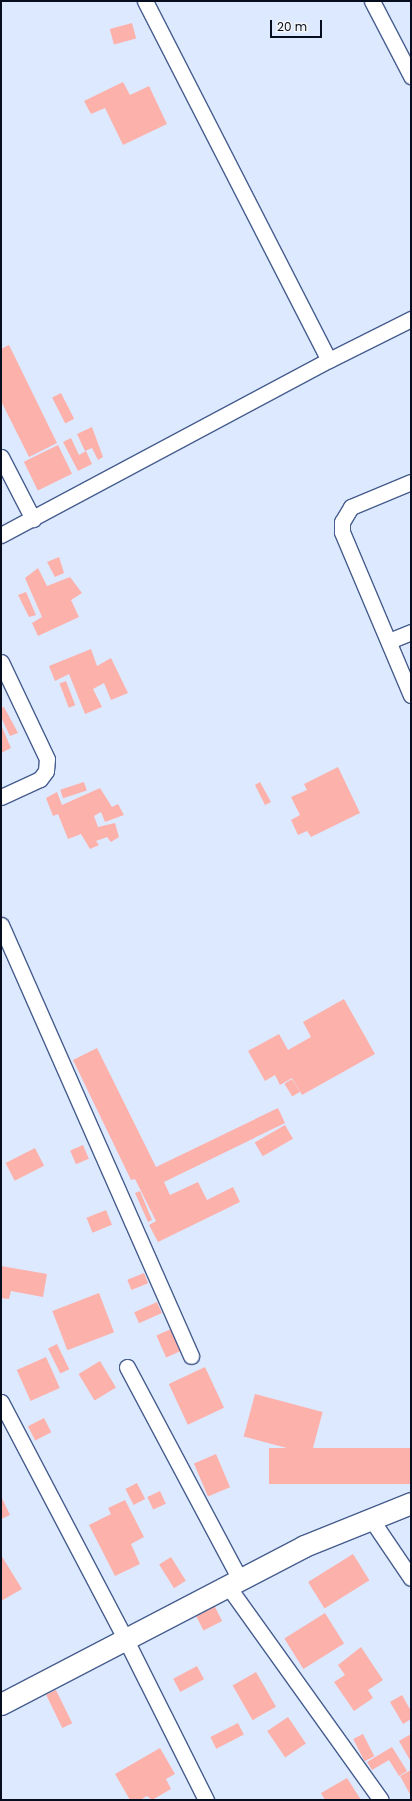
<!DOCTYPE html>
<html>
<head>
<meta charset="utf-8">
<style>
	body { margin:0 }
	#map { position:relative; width:412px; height:1801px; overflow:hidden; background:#dde9ff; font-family:Poppins,sans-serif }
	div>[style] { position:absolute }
	.building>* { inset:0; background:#fdb1ab; transform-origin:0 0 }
	.roads { filter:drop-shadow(1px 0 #475e8e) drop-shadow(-1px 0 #475e8e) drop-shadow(0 1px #475e8e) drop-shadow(0 -1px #475e8e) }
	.minor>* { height:15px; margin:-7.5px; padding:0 7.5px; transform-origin:7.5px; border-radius:7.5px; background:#fff }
	.secondary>* { height:21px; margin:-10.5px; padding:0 10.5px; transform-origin:10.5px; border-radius:10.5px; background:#fff }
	span { translate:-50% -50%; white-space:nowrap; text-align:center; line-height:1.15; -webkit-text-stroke:3px #f5f5f5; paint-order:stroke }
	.frame { position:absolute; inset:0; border:2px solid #050d1f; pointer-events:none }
	.scale { position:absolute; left:270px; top:20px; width:52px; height:18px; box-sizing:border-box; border:2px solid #050d1f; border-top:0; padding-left:5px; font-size:12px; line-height:14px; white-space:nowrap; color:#050d1f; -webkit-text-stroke:3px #f5f5f5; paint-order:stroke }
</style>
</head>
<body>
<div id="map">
	<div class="building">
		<div style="left:132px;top:23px;width:16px;height:23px;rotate:75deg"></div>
		<div style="clip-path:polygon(123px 82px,130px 95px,149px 86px,167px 124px,123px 145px,105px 108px,91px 114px,84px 101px)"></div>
		<div style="clip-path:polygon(9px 345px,57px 443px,29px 457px,1px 401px,1px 349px)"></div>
		<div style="left:61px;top:393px;width:29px;height:10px;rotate:63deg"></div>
		<div style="clip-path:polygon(92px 427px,103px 457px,98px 460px,92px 448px,85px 451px,77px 434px)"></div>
		<div style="clip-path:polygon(71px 438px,79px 455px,86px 451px,92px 464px,78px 471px,63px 442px)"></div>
		<div style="left:58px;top:445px;width:32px;height:38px;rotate:64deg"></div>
		<div style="clip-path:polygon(59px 557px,64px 573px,55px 577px,47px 562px)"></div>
		<div style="clip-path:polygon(38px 568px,47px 586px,70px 577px,82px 593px,71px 600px,79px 617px,38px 636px,32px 623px,42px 617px,25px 578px)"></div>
		<div style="clip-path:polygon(26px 592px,36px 615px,29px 617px,18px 595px)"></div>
		<div style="clip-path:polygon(91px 649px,97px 666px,111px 658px,128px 693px,111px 700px,104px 683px,93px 689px,102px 707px,85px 714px,69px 674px,55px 681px,49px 666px)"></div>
		<div style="left:66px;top:681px;width:26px;height:7px;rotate:69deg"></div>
		<div style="clip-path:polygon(4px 707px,18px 733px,10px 736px,1px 717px,1px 708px)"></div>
		<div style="clip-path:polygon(1px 725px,11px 748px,1px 753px)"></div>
		<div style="clip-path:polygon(338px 767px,360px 813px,311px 837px,307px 831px,298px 835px,291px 820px,300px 815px,291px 797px,307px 790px,304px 784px)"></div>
		<div style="left:84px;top:782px;width:9px;height:25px;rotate:72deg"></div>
		<div style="clip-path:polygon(260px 782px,271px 802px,265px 805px,255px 785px)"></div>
		<div style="clip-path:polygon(100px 788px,112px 807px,118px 804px,124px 815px,105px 822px,101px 812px,94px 816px,98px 827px,115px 823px,119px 837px,111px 842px,107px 837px,96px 841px,99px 845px,90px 849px,81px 834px,68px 839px,58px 814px,53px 816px,46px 798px,57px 792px,62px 805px)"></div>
		<div style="clip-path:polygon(344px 999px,375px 1054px,302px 1095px,292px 1078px,280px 1085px,275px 1075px,265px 1081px,248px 1051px,279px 1034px,288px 1050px,311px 1037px,303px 1022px)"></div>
		<div style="clip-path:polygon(97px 1048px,156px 1167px,278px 1108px,285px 1123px,164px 1182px,170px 1195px,198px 1182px,207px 1200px,233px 1187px,240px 1202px,158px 1242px,149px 1225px,156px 1221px,135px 1179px,131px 1180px,73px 1060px)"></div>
		<div style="left:292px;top:1079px;width:15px;height:9px;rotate:58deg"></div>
		<div style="left:285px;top:1125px;width:16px;height:35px;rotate:60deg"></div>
		<div style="left:83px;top:1145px;width:15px;height:14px;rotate:67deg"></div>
		<div style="left:35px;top:1148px;width:20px;height:33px;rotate:63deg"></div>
		<div style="clip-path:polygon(140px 1191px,152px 1220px,148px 1222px,135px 1193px)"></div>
		<div style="left:106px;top:1210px;width:16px;height:21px;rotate:68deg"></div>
		<div style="clip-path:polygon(1px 1266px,47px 1274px,43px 1297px,11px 1291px,9px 1299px,1px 1298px)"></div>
		<div style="left:144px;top:1273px;width:11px;height:18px;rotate:68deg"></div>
		<div style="left:99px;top:1293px;width:42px;height:50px;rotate:69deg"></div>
		<div style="left:157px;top:1302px;width:12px;height:25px;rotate:66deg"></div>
		<div style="left:171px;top:1329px;width:24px;height:16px;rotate:66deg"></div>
		<div style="left:57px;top:1344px;width:28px;height:10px;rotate:64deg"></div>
		<div style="left:46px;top:1357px;width:34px;height:32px;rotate:66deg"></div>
		<div style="left:100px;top:1361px;width:31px;height:25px;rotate:59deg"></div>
		<div style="left:205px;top:1367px;width:45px;height:40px;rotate:65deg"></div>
		<div style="left:255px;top:1394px;width:70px;height:44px;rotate:15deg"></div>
		<div style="left:44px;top:1418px;width:16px;height:18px;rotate:63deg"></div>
		<div style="left:411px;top:1448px;width:36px;height:142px;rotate:90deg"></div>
		<div style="left:216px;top:1454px;width:36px;height:24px;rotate:67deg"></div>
		<div style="left:137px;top:1483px;width:18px;height:13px;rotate:63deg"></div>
		<div style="left:160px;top:1491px;width:14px;height:14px;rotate:65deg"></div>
		<div style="clip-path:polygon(1px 1496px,10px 1515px,1px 1519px)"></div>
		<div style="clip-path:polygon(125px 1500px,144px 1537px,131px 1544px,140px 1564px,115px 1576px,89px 1525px,111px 1514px,108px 1508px)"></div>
		<div style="left:353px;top:1554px;width:31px;height:53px;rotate:58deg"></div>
		<div style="clip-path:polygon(1px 1555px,22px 1589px,1px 1601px)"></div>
		<div style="left:171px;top:1557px;width:28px;height:14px;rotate:58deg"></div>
		<div style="left:214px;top:1605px;width:18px;height:21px;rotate:63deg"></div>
		<div style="left:325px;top:1613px;width:36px;height:48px;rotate:58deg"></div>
		<div style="clip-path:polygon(361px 1647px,383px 1680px,368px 1690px,373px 1698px,354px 1711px,334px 1682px,345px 1675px,338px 1665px)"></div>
		<div style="left:197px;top:1666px;width:15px;height:27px;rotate:62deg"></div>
		<div style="left:256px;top:1672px;width:40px;height:27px;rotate:60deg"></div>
		<div style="left:56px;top:1690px;width:37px;height:11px;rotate:64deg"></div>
		<div style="clip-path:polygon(402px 1695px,411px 1711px,411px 1719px,403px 1724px,390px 1702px)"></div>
		<div style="left:288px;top:1717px;width:32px;height:25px;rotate:56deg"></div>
		<div style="left:238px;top:1723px;width:13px;height:31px;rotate:63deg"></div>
		<div style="left:363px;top:1734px;width:25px;height:11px;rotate:63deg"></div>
		<div style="clip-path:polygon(411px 1734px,411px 1762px,399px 1741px)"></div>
		<div style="clip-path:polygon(392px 1747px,407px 1771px,399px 1776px,389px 1760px,372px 1770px,367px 1762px)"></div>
		<div style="clip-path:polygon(160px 1748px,175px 1774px,166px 1779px,171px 1789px,152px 1800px,147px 1796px,140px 1800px,130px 1800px,115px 1774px)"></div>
		<div style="clip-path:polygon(411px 1770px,411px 1796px,400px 1776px)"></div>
		<div style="clip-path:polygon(347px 1778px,361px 1800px,325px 1800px,321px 1793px)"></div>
	</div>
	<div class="roads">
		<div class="minor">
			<div style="left:145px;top:1px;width:403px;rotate:62.9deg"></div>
			<div style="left:372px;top:1px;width:85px;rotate:62.5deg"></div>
			<div style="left:1px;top:457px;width:70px;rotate:62.7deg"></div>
			<div style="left:411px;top:482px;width:65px;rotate:157.4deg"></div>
			<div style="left:351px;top:507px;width:17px;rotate:121deg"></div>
			<div style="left:342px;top:522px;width:10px;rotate:90deg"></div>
			<div style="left:342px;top:532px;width:177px;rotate:67.1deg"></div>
			<div style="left:1px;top:535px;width:372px;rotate:-28.1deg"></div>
			<div style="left:329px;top:360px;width:92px;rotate:-26.6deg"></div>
			<div style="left:389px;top:641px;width:24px;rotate:-22deg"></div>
			<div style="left:1px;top:662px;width:107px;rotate:64.6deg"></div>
			<div style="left:47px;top:759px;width:12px;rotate:95deg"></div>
			<div style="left:46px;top:771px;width:10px;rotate:127deg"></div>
			<div style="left:40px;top:779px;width:43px;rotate:155.2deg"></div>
			<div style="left:1px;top:925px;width:471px;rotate:66.2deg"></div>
			<div style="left:127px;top:1367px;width:239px;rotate:62deg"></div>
			<div style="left:1px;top:1402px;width:267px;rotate:62.3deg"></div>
			<div style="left:125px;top:1638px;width:181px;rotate:63.4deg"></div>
			<div style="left:371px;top:1519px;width:71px;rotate:55.9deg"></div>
			<div style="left:227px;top:1585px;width:264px;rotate:54.4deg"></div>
		</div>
		<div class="secondary">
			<div style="left:1px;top:1704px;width:342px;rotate:-27.5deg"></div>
			<div style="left:304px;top:1546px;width:115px;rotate:-21.9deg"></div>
		</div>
	</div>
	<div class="frame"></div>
	<div class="scale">20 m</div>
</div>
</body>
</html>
